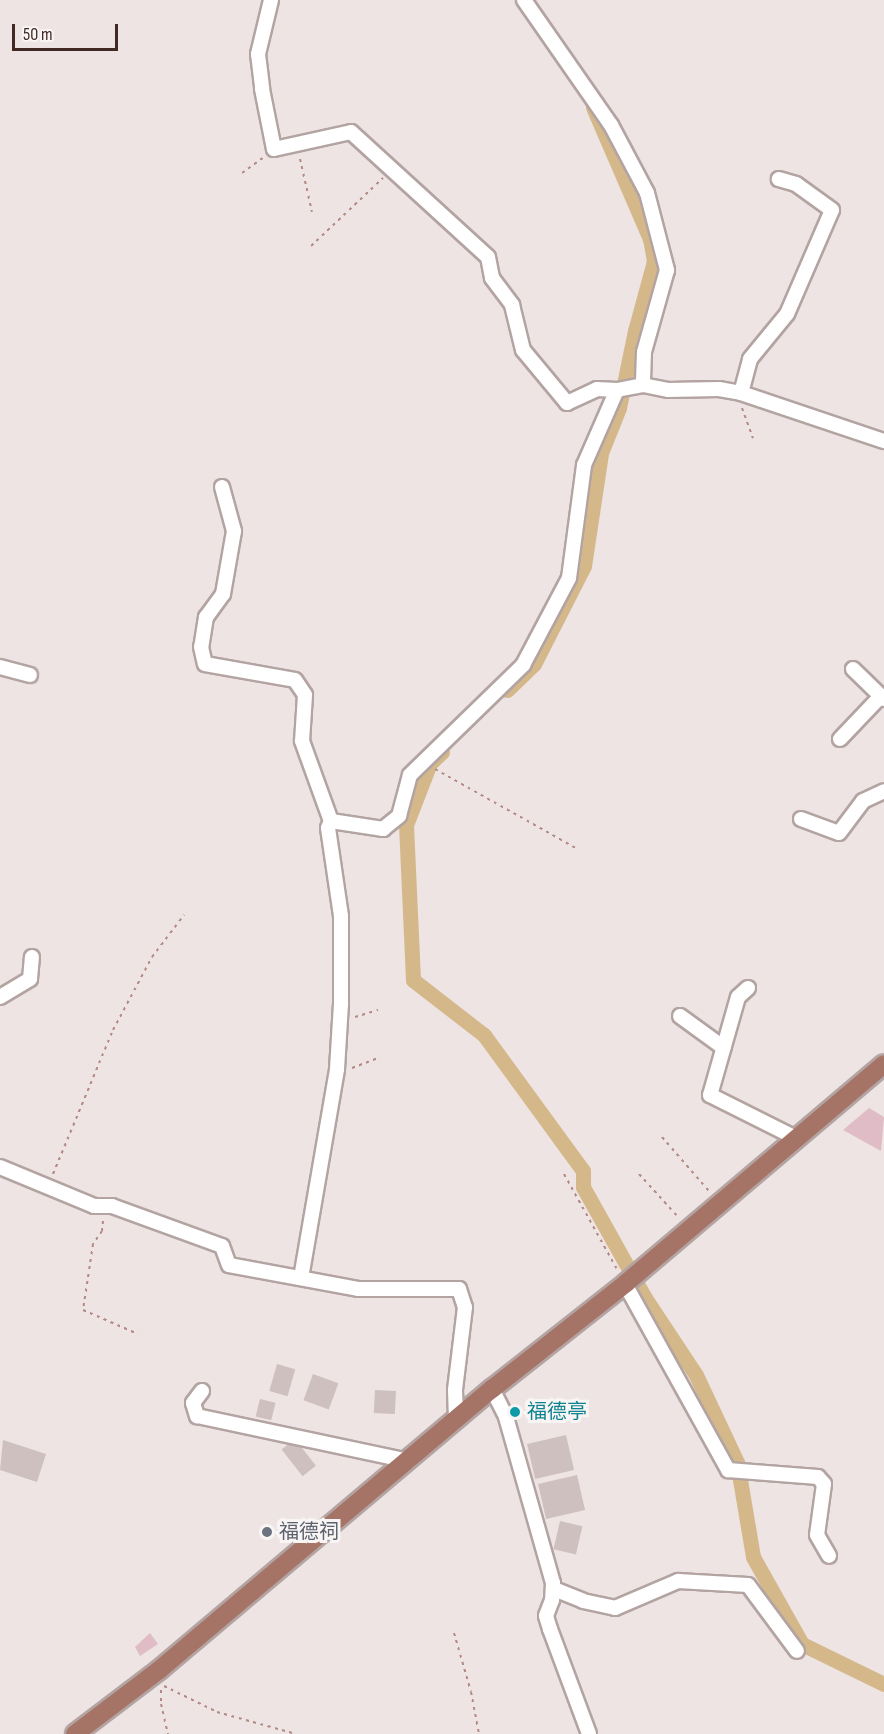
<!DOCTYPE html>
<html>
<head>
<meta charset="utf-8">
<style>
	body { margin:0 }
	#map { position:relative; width:884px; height:1734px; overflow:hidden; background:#eee4e4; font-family:"Sofia Sans Condensed","Noto Sans TC",sans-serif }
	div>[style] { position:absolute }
	.green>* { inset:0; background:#e0bcc6 }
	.canal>* { height:15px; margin:-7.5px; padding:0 7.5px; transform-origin:7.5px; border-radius:7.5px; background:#d5b88a }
	.building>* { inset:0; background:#cfc0c0; transform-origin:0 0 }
	.path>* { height:2px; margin-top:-1px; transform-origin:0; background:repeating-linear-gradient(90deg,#b38a83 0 3px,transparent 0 7.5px) }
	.roads { filter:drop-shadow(2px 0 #b3a4a2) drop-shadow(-2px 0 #b3a4a2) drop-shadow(0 2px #b3a4a2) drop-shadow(0 -2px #b3a4a2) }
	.minor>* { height:14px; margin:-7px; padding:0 7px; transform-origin:7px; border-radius:7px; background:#fff }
	.major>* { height:18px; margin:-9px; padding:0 9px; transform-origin:9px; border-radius:9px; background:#a67367 }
	.dots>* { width:16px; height:16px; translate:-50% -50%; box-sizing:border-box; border:3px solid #faf5f5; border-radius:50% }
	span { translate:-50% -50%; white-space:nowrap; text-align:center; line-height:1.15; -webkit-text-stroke:6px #faf5f5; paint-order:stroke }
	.culture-label { font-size:20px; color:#0d838f }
	.left { translate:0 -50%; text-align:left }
	.worship-label { font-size:20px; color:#5b616d }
	.scale { position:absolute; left:12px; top:24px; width:106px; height:27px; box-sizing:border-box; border:3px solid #412822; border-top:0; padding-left:8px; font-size:18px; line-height:21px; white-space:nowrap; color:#412822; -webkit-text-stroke:4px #faf5f5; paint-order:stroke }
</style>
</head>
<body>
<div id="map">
	<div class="green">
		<div style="clip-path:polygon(869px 1108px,884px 1117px,881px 1151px,843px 1130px)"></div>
		<div style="clip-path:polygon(150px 1633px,158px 1644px,140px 1656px,135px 1647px)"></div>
	</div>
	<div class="canal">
		<div style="left:507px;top:690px;width:37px;rotate:-44deg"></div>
		<div style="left:534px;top:664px;width:110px;rotate:-63deg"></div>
		<div style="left:584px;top:566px;width:114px;rotate:-81.4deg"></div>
		<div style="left:601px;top:453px;width:48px;rotate:-68.2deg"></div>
		<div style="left:619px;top:408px;width:79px;rotate:-78.3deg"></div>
		<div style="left:635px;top:331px;width:73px;rotate:-74.8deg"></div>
		<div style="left:654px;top:261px;width:22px;rotate:-100deg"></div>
		<div style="left:650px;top:239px;width:144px;rotate:-113.4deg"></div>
		<div style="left:442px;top:752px;width:16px;rotate:137deg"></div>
		<div style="left:430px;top:763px;width:66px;rotate:111.2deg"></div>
		<div style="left:406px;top:825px;width:155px;rotate:87.4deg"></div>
		<div style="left:413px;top:980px;width:90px;rotate:37.8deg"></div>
		<div style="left:484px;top:1035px;width:168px;rotate:53.9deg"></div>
		<div style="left:583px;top:1171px;width:16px;rotate:90deg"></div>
		<div style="left:583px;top:1187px;width:127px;rotate:60.8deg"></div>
		<div style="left:645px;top:1298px;width:92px;rotate:56.5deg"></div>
		<div style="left:696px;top:1375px;width:96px;rotate:64.8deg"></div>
		<div style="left:737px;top:1462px;width:96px;rotate:80.4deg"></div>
		<div style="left:753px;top:1557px;width:100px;rotate:60.6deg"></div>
		<div style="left:802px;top:1644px;width:91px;rotate:26deg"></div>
	</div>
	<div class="building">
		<div style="left:277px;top:1364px;width:19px;height:28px;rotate:16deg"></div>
		<div style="left:313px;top:1374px;width:27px;height:28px;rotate:20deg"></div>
		<div style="left:375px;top:1390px;width:21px;height:23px;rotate:3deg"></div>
		<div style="left:260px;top:1399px;width:16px;height:18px;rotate:14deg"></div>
		<div style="left:566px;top:1435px;width:36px;height:40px;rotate:77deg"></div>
		<div style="left:295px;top:1439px;width:34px;height:17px;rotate:52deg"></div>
		<div style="clip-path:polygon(3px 1440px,46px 1454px,37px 1482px,0 1470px)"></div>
		<div style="left:577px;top:1475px;width:36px;height:40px;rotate:77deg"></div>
		<div style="left:560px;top:1521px;width:23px;height:29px;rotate:13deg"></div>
	</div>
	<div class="path">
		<div style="left:300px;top:159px;width:54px;rotate:77.2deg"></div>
		<div style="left:242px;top:173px;width:27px;rotate:-36deg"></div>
		<div style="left:311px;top:246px;width:99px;rotate:-43.4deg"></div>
		<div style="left:742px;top:408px;width:32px;rotate:70deg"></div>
		<div style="left:435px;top:769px;width:162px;rotate:29.3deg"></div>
		<div style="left:355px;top:1017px;width:24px;rotate:-17deg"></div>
		<div style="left:352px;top:1068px;width:30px;rotate:-21deg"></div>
		<div style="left:662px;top:1137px;width:72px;rotate:49deg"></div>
		<div style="left:53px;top:1174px;width:156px;rotate:-67.4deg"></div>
		<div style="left:113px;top:1030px;width:83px;rotate:-61.9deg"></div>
		<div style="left:152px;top:957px;width:53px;rotate:-52.7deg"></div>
		<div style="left:564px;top:1174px;width:111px;rotate:60.9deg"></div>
		<div style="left:639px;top:1174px;width:59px;rotate:47.7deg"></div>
		<div style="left:103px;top:1221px;width:10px;rotate:96deg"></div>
		<div style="left:102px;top:1231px;width:16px;rotate:125deg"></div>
		<div style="left:93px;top:1244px;width:67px;rotate:98.6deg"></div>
		<div style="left:83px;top:1310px;width:60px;rotate:23.6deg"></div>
		<div style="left:454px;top:1633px;width:61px;rotate:73.9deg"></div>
		<div style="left:471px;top:1692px;width:43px;rotate:79.2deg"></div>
		<div style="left:164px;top:1686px;width:59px;rotate:26.1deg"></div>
		<div style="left:217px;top:1712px;width:82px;rotate:15.6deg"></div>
		<div style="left:161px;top:1690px;width:14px;rotate:90deg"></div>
		<div style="left:161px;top:1704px;width:31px;rotate:77deg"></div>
	</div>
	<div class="roads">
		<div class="minor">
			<div style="left:271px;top:0;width:56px;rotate:103.5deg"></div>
			<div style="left:258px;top:54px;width:35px;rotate:83deg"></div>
			<div style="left:262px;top:89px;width:61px;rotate:78.7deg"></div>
			<div style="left:274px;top:149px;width:79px;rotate:-12.4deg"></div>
			<div style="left:351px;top:132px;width:185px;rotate:42.4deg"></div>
			<div style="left:488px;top:257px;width:21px;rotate:79deg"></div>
			<div style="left:492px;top:278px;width:34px;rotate:53deg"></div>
			<div style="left:512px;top:305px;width:46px;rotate:76.3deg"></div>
			<div style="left:523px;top:350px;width:69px;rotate:50.3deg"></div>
			<div style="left:567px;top:403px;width:33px;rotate:-25deg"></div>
			<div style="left:597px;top:389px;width:20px;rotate:3deg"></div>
			<div style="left:524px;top:0;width:152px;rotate:55.2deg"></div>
			<div style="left:611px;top:125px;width:77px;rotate:62.1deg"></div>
			<div style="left:647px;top:193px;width:80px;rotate:75.4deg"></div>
			<div style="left:667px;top:270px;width:85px;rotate:105.7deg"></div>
			<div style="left:644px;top:352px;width:33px;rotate:92deg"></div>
			<div style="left:741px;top:393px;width:35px;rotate:-75deg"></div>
			<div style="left:750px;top:359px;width:58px;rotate:-50.6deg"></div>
			<div style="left:787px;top:314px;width:113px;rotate:-66.6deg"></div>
			<div style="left:832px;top:210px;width:44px;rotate:-144.2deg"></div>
			<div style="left:796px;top:184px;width:18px;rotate:-164deg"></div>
			<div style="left:222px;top:487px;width:46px;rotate:74.7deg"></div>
			<div style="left:234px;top:531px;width:64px;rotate:99.9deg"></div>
			<div style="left:223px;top:594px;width:29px;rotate:126deg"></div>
			<div style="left:206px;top:617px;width:30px;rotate:99deg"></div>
			<div style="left:201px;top:647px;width:17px;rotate:77deg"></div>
			<div style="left:205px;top:664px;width:91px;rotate:10.1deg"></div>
			<div style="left:295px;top:680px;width:18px;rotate:56deg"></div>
			<div style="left:305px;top:695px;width:46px;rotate:93.7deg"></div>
			<div style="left:302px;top:741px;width:85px;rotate:70.1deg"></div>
			<div style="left:0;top:667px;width:31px;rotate:15deg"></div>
			<div style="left:853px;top:669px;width:43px;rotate:44.1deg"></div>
			<div style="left:840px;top:739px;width:59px;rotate:-46.4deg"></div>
			<div style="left:801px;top:819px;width:40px;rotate:20.2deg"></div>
			<div style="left:839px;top:833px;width:40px;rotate:-53deg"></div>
			<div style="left:863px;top:801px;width:23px;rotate:-25deg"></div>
			<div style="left:748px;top:988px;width:13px;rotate:138deg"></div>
			<div style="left:738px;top:997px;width:102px;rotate:105.9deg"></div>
			<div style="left:710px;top:1095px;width:96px;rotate:26.6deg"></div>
			<div style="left:0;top:997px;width:35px;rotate:-31deg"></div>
			<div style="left:30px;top:979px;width:22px;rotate:-85deg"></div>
			<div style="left:680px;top:1016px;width:54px;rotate:36deg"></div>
			<div style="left:0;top:1167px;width:102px;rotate:22.5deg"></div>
			<div style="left:94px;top:1206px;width:18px"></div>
			<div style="left:112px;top:1206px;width:117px;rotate:20deg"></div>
			<div style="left:222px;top:1246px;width:20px;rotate:70deg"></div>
			<div style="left:229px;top:1265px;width:131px;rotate:10.5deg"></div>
			<div style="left:358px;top:1289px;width:101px"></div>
			<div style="left:459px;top:1289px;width:19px;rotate:72deg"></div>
			<div style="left:465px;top:1307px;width:84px;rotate:96.9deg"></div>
			<div style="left:455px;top:1390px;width:31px;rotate:88deg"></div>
			<div style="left:301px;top:1278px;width:212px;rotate:-80.2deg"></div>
			<div style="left:337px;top:1069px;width:65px;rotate:-86.5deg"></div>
			<div style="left:341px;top:1004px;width:88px;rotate:-90deg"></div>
			<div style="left:341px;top:916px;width:89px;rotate:-98.4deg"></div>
			<div style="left:328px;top:828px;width:8px;rotate:-67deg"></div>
			<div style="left:331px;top:821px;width:53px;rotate:8.7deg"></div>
			<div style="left:383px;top:829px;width:21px;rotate:-39deg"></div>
			<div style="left:399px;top:816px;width:42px;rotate:-75deg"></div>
			<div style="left:410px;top:775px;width:158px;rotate:-44.2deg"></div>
			<div style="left:523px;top:665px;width:98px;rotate:-62.1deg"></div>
			<div style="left:569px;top:578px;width:114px;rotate:-82.4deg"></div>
			<div style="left:584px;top:465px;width:82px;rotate:-66.3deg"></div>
			<div style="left:617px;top:390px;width:26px;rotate:-11deg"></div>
			<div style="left:643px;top:385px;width:25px;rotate:11deg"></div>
			<div style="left:668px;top:390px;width:51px;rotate:-1.1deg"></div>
			<div style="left:719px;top:389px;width:22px;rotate:10deg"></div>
			<div style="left:741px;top:393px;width:151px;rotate:18.6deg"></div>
			<div style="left:625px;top:1284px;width:213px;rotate:61deg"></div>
			<div style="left:728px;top:1470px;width:90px;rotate:4.4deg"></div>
			<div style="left:818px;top:1477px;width:9px;rotate:49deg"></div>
			<div style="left:824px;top:1484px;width:51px;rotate:97.8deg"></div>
			<div style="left:817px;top:1535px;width:24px;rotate:60deg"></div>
			<div style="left:492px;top:1389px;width:31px;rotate:63deg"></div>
			<div style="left:506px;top:1417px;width:173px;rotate:74.2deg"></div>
			<div style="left:553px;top:1583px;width:17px;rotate:93deg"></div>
			<div style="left:552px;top:1600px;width:17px;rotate:111deg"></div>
			<div style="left:546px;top:1616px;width:14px;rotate:73deg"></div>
			<div style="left:550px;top:1629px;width:112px;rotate:69.6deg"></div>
			<div style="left:202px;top:1391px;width:15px;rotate:127deg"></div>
			<div style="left:193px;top:1403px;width:14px;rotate:73deg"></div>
			<div style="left:197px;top:1416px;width:217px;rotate:12deg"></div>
			<div style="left:554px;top:1589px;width:31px;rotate:22deg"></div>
			<div style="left:583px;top:1601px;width:33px;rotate:12deg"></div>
			<div style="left:615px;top:1608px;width:69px;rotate:-23.2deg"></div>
			<div style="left:678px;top:1581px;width:70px;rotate:3.3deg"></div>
			<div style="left:748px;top:1585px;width:82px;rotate:53.4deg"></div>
		</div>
		<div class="major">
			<div style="left:75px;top:1734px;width:106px;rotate:-37.3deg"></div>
			<div style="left:159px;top:1670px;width:436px;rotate:-40.2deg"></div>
			<div style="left:492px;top:1389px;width:171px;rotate:-38.3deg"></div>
			<div style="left:626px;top:1283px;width:338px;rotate:-40.3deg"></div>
		</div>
	</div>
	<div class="dots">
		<div style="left:515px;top:1412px;background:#0f9aa8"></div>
		<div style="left:267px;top:1532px;background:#6b7280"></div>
	</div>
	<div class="culture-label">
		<span class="left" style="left:527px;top:1412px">福德亭</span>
	</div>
	<div class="worship-label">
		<span class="left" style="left:279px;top:1532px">福德祠</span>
	</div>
	<div class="scale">50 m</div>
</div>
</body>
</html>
